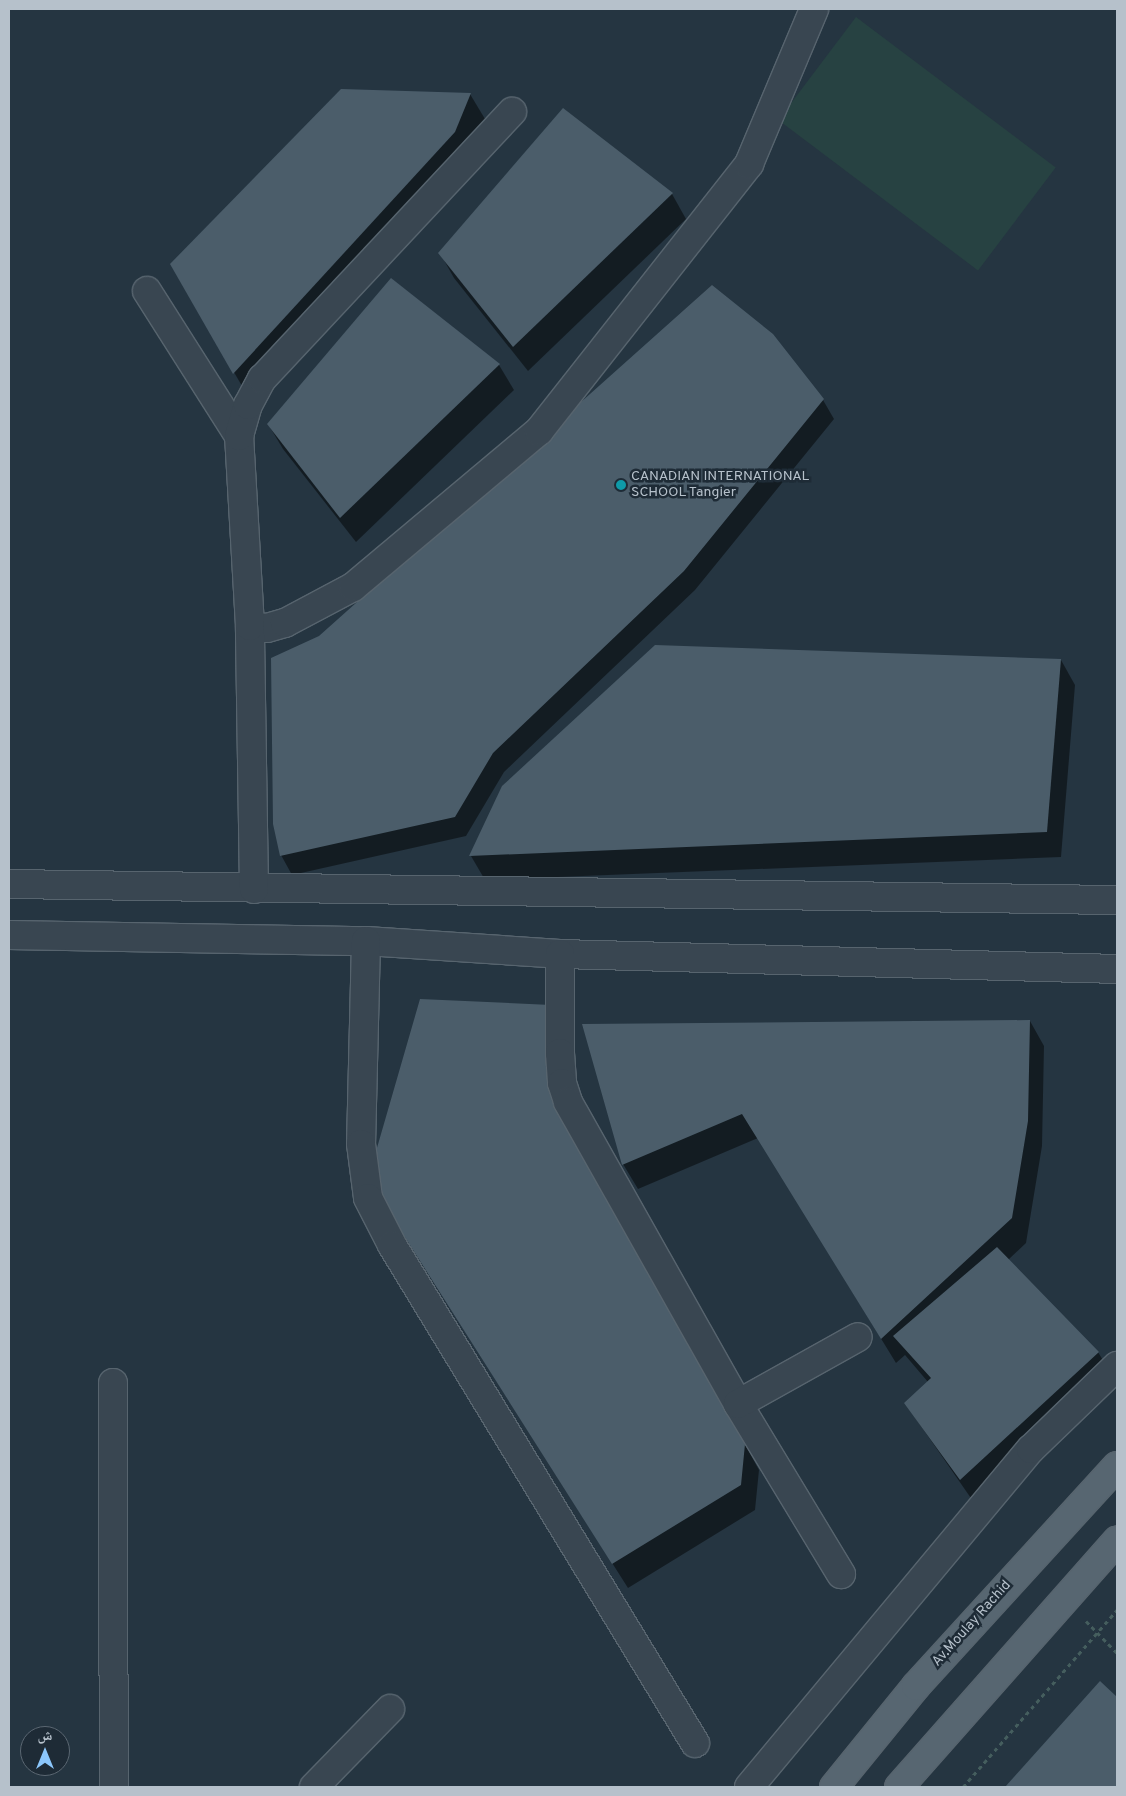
<!DOCTYPE html>
<html>
<head>
<meta charset="utf-8">
<style>
	body { margin:0 }
	#map { position:relative; width:1126px; height:1796px; overflow:hidden; background:#253541; font-family:Overpass,"Noto Naskh Arabic",sans-serif }
	div>[style] { position:absolute }
	.green>* { inset:0; background:#274242; transform-origin:0 0 }
	.shadow>* { inset:0; background:#0007 }
	.building>* { inset:0; background:#4b5d6a }
	.path>* { height:3px; margin-top:-1.5px; transform-origin:0; background:repeating-linear-gradient(90deg,#455e5e 0 4px,transparent 0 8px) }
	.roads { filter:drop-shadow(1px 0 #57646e) drop-shadow(-1px 0 #57646e) drop-shadow(0 1px #57646e) drop-shadow(0 -1px #57646e) }
	.minor>* { height:28px; margin:-14px; padding:0 14px; transform-origin:14px; border-radius:14px; background:#394651 }
	.major>* { height:28px; margin:-14px; padding:0 14px; transform-origin:14px; border-radius:14px; background:#576671 }
	.dots>* { width:14px; height:14px; translate:-50% -50%; box-sizing:border-box; border:2px solid #1e2b36; border-radius:50% }
	span { translate:-50% -50%; white-space:nowrap; text-align:center; line-height:1.15; -webkit-text-stroke:5px #1e2b36; paint-order:stroke }
	.poi-label { font-size:14px; color:#b6c1cb }
	.left { translate:0 -50%; text-align:left }
	.street-label { font-size:14px; color:#b6c1cb }
	.frame { position:absolute; inset:0; border:10px solid #b6c1cb; pointer-events:none }
	.north { position:absolute; left:20px; top:1726px; width:50px; height:50px; box-sizing:border-box; background:#1e2b36; border:1px solid #5b6772; border-radius:50%; rotate:0deg; font-size:14px; font-weight:700; line-height:20px; text-align:center; color:#b6c1cb }
	.north::after { content:''; display:block; margin:auto; width:18px; height:22px; background:#8bc6fb; clip-path:polygon(50% 0,100% 100%,50% 72%,0 100%) }
</style>
</head>
<body>
<div id="map">
	<div class="green">
		<div style="left:856px;top:17px;width:250px;height:129px;rotate:37deg"></div>
	</div>
	<div class="shadow">
		<div style="clip-path:polygon(470px 94px,485px 119px,469px 157px,249px 398px,171px 264px)"></div>
		<div style="clip-path:polygon(672px 194px,686px 219px,528px 371px,454px 278px,440px 253px)"></div>
		<div style="clip-path:polygon(391px 280px,499px 365px,514px 390px,356px 542px,283px 449px,268px 424px)"></div>
		<div style="clip-path:polygon(823px 400px,834px 419px,695px 590px,504px 772px,466px 836px,292px 875px,281px 855px)"></div>
		<div style="clip-path:polygon(1061px 660px,1075px 685px,1061px 857px,485px 880px,471px 856px)"></div>
		<div style="clip-path:polygon(1030px 1021px,1044px 1046px,1042px 1146px,1026px 1243px,1008px 1260px,1098px 1352px,1113px 1377px,975px 1504px,905px 1403px,928px 1382px,905px 1355px,896px 1363px,758px 1138px,638px 1189px,623px 1164px,583px 1025px)"></div>
		<div style="clip-path:polygon(564px 1032px,562px 1110px,759px 1470px,755px 1510px,628px 1588px,384px 1204px)"></div>
		<div style="clip-path:polygon(1100px 1683px,1117px 1698px,1117px 1787px,1007px 1787px)"></div>
	</div>
	<div class="building">
		<div style="clip-path:polygon(341px 89px,471px 93px,455px 132px,233px 374px,170px 264px)"></div>
		<div style="clip-path:polygon(563px 108px,673px 193px,513px 347px,438px 253px)"></div>
		<div style="clip-path:polygon(391px 278px,500px 364px,340px 518px,267px 424px)"></div>
		<div style="clip-path:polygon(712px 285px,773px 334px,824px 399px,684px 571px,493px 753px,455px 817px,280px 856px,273px 824px,271px 658px,319px 636px)"></div>
		<div style="clip-path:polygon(655px 645px,1061px 659px,1047px 832px,469px 856px,502px 786px)"></div>
		<div style="clip-path:polygon(420px 999px,551px 1005px,548px 1084px,745px 1444px,741px 1485px,612px 1564px,368px 1179px)"></div>
		<div style="clip-path:polygon(1030px 1020px,1028px 1121px,1012px 1218px,881px 1339px,742px 1114px,622px 1165px,582px 1024px)"></div>
		<div style="clip-path:polygon(997px 1247px,1099px 1352px,960px 1480px,904px 1403px,931px 1378px,893px 1336px)"></div>
		<div style="clip-path:polygon(1100px 1681px,1117px 1697px,1117px 1787px,1005px 1787px)"></div>
	</div>
	<div class="path">
		<div style="left:1086px;top:1621px;width:45px;rotate:45.9deg"></div>
		<div style="left:963px;top:1787px;width:235px;rotate:-49deg"></div>
	</div>
	<div class="roads">
		<div class="minor">
			<div style="left:147px;top:291px;width:172px;rotate:57.6deg"></div>
			<div style="left:250px;top:626px;width:17px;rotate:7deg"></div>
			<div style="left:267px;top:628px;width:19px;rotate:-16deg"></div>
			<div style="left:285px;top:623px;width:77px;rotate:-27.9deg"></div>
			<div style="left:353px;top:587px;width:243px;rotate:-40deg"></div>
			<div style="left:539px;top:431px;width:340px;rotate:-51.8deg"></div>
			<div style="left:749px;top:164px;width:168px;rotate:-67.2deg"></div>
			<div style="left:9px;top:884px;width:1108px;rotate:0.83deg"></div>
			<div style="left:254px;top:889px;width:263px;rotate:-90.9deg"></div>
			<div style="left:250px;top:626px;width:190px;rotate:-93.3deg"></div>
			<div style="left:239px;top:436px;width:32px;rotate:-74deg"></div>
			<div style="left:248px;top:405px;width:30px;rotate:-62deg"></div>
			<div style="left:262px;top:379px;width:366px;rotate:-46.9deg"></div>
			<div style="left:9px;top:935px;width:357px;rotate:1deg"></div>
			<div style="left:366px;top:941px;width:194px;rotate:3.8deg"></div>
			<div style="left:560px;top:954px;width:557px;rotate:1.54deg"></div>
			<div style="left:366px;top:941px;width:203px;rotate:91.4deg"></div>
			<div style="left:361px;top:1144px;width:54px;rotate:82.6deg"></div>
			<div style="left:368px;top:1198px;width:53px;rotate:62.9deg"></div>
			<div style="left:392px;top:1245px;width:583px;rotate:58.68deg"></div>
			<div style="left:560px;top:954px;width:99px;rotate:90deg"></div>
			<div style="left:560px;top:1053px;width:30px;rotate:86deg"></div>
			<div style="left:562px;top:1083px;width:20px;rotate:72deg"></div>
			<div style="left:568px;top:1102px;width:347px;rotate:60.6deg"></div>
			<div style="left:738px;top:1404px;width:199px;rotate:58.8deg"></div>
			<div style="left:113px;top:1383px;width:404px;rotate:89.9deg"></div>
			<div style="left:738px;top:1404px;width:137px;rotate:-29.2deg"></div>
			<div style="left:314px;top:1787px;width:109px;rotate:-45.7deg"></div>
			<div style="left:749px;top:1787px;width:440px;rotate:-50.2deg"></div>
			<div style="left:1031px;top:1449px;width:120px;rotate:-44deg"></div>
		</div>
		<div class="major">
			<div style="left:834px;top:1787px;width:130px;rotate:-50.9deg"></div>
			<div style="left:916px;top:1686px;width:298px;rotate:-47.6deg"></div>
			<div style="left:899px;top:1787px;width:329px;rotate:-48.5deg"></div>
		</div>
	</div>
	<div class="dots">
		<div style="left:621px;top:485px;background:#0f9aa8"></div>
	</div>
	<div class="poi-label">
		<span class="left" style="left:631px;top:485px">CANADIAN INTERNATIONAL<br>SCHOOL Tangier</span>
	</div>
	<div class="street-label">
		<span style="left:972px;top:1624px;rotate:-48deg">Av.Moulay Rachid</span>
	</div>
	<div class="frame"></div>
	<div class="north">ش</div>
</div>
</body>
</html>
